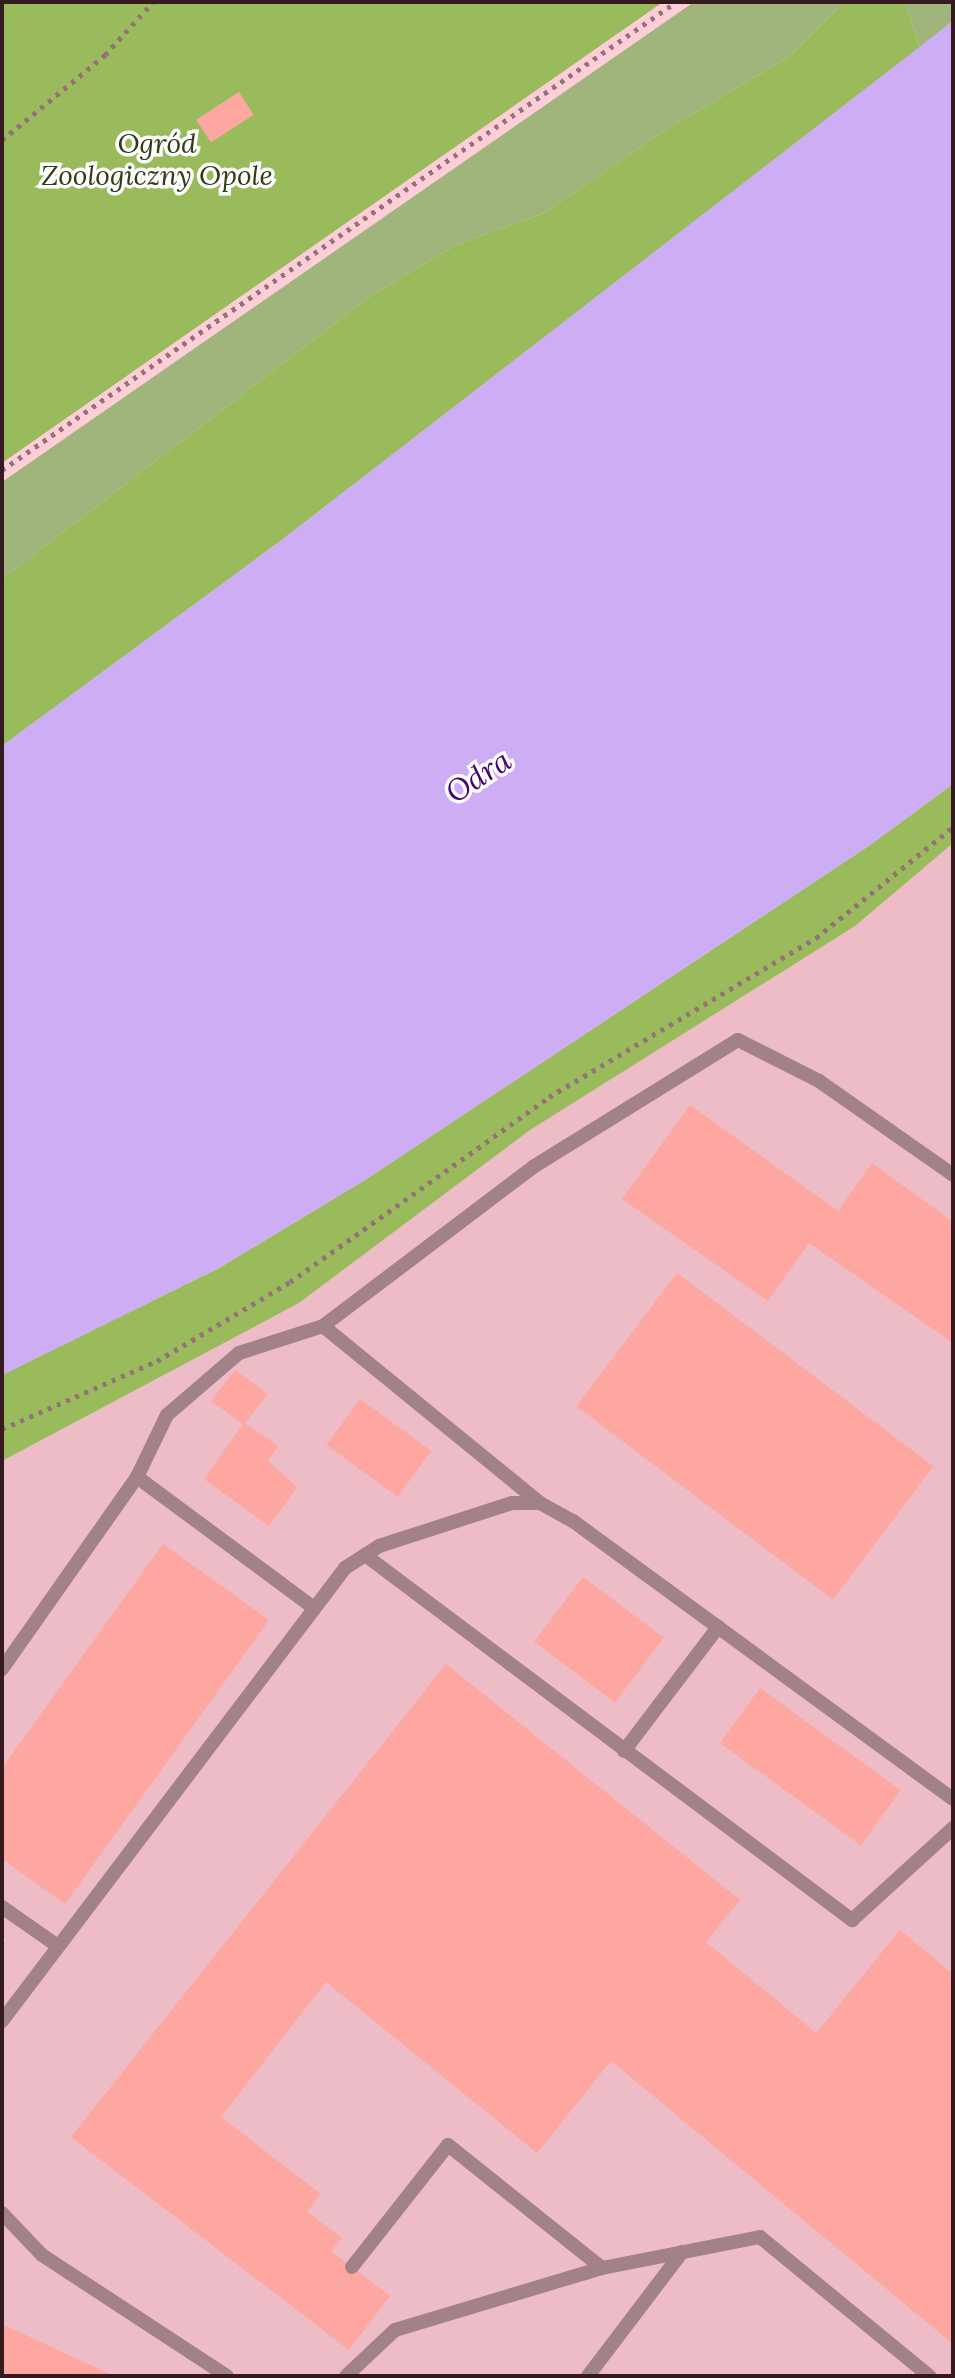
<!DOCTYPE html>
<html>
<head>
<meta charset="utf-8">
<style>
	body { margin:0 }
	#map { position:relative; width:955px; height:2378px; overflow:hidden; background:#fdced7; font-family:Lora,serif }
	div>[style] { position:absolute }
	.built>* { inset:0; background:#edbcc6 }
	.green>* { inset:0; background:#9fb57b }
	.forest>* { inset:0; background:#9abb5b }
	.water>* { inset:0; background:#cdadf4 }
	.building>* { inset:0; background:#fda7a0; transform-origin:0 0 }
	.path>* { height:5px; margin-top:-2.5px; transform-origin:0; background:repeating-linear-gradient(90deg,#967178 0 4px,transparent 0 10px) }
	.service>* { height:14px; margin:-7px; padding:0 7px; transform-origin:7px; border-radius:7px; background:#a28288 }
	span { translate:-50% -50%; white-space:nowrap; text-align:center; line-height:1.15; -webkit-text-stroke:7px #fdfdfd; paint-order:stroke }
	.park-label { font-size:28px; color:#2f3c14; font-style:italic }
	.water-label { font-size:30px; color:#45036f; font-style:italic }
	.frame { position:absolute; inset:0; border:4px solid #351a20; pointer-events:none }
</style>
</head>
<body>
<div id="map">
	<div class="built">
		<div style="clip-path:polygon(953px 843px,953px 2376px,2px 2376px,2px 1946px,6px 1940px,2px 1937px,2px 1461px,299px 1303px,530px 1130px)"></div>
	</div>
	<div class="green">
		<div style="clip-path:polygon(694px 2px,844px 2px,790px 56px,664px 131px,544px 213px,456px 245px,372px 295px,2px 579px,2px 482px)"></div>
		<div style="clip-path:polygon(905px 2px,953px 2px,953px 21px,920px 47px)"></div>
	</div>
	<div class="forest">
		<div style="clip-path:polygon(2px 2px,663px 2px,2px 463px)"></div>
		<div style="clip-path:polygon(844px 2px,905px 2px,920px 47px,283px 539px,2px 746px,2px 579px,372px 295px,456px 245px,544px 213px,664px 131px,790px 56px)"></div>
		<div style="clip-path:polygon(953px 784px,953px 843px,855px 926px,530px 1130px,299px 1303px,2px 1461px,2px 1375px,219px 1268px,365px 1180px,870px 845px)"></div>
	</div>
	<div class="water">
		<div style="clip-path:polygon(953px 21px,953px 784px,870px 845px,365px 1180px,219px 1268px,2px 1375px,2px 746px,283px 539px)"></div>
	</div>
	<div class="building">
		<div style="left:239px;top:92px;width:27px;height:51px;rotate:57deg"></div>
		<div style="clip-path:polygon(690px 1105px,838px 1211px,872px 1163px,953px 1222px,953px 1343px,809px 1243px,768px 1301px,622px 1199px)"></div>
		<div style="left:677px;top:1273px;width:321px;height:167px;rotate:37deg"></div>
		<div style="clip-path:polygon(235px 1370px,268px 1394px,245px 1423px,278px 1446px,268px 1461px,297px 1487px,269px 1526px,204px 1479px,243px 1424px,211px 1401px)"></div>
		<div style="left:360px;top:1399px;width:88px;height:57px;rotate:36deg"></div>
		<div style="clip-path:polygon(163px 1544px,269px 1620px,65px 1904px,2px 1859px,2px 1768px)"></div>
		<div style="left:583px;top:1577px;width:101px;height:81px;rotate:37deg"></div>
		<div style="clip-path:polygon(446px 1664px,740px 1900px,706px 1942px,816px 2033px,900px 1930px,953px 1974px,953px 2344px,611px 2061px,537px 2153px,326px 1982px,221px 2117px,321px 2194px,307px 2212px,342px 2238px,331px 2251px,390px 2296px,349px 2350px,71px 2137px)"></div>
		<div style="left:760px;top:1688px;width:174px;height:68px;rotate:36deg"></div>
		<div style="clip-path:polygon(2px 2324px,114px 2376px,2px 2376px)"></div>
	</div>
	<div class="path">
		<div style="left:2px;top:140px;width:134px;rotate:-39.5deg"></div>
		<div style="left:105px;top:55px;width:72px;rotate:-47.8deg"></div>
		<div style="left:2px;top:470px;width:821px;rotate:-34.77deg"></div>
		<div style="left:2px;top:1429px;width:169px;rotate:-23.7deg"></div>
		<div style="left:157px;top:1361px;width:155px;rotate:-30.7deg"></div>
		<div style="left:290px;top:1282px;width:318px;rotate:-35.5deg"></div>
		<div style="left:549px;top:1097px;width:311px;rotate:-30.8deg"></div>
		<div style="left:816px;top:938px;width:176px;rotate:-39deg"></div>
	</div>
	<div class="service">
		<div style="left:323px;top:1326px;width:263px;rotate:-37.1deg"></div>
		<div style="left:533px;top:1167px;width:241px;rotate:-31.8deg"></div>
		<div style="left:738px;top:1040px;width:91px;rotate:26.8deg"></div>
		<div style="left:819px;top:1081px;width:164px;rotate:35deg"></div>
		<div style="left:137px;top:1477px;width:69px;rotate:-64.2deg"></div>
		<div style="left:167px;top:1415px;width:95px;rotate:-40.7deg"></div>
		<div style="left:239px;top:1353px;width:88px;rotate:-17.8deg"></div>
		<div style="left:323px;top:1326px;width:280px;rotate:39.2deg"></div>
		<div style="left:365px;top:1555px;width:609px;rotate:36.85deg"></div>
		<div style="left:852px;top:1920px;width:137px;rotate:-42.3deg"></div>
		<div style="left:2px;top:1669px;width:235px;rotate:-54.9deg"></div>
		<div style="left:137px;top:1477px;width:219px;rotate:36.5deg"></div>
		<div style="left:624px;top:1751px;width:156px;rotate:-52.8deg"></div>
		<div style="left:2px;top:1907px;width:68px;rotate:34.9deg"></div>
		<div style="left:2px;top:2021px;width:568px;rotate:-52.87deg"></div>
		<div style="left:345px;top:1568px;width:40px;rotate:-32.9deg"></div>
		<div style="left:379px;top:1546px;width:140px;rotate:-17.9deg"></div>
		<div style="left:512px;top:1503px;width:28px"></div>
		<div style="left:540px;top:1503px;width:38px;rotate:29deg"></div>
		<div style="left:573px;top:1521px;width:471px;rotate:36.2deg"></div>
		<div style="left:2px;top:2213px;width:58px;rotate:46.4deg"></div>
		<div style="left:42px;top:2255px;width:221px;rotate:33.2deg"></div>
		<div style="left:352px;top:2267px;width:155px;rotate:-51.8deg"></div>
		<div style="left:448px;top:2145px;width:197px;rotate:38.6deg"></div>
		<div style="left:346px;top:2376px;width:67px;rotate:-43.2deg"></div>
		<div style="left:395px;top:2330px;width:216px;rotate:-16.7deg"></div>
		<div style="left:602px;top:2268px;width:161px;rotate:-11.1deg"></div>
		<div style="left:760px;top:2237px;width:219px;rotate:39.4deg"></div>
		<div style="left:588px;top:2376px;width:156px;rotate:-52.8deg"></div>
	</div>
	<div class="park-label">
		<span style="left:157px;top:159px">Ogród<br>Zoologiczny Opole</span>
	</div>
	<div class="water-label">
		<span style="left:478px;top:776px;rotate:-33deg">Odra</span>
	</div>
	<div class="frame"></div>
</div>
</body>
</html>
